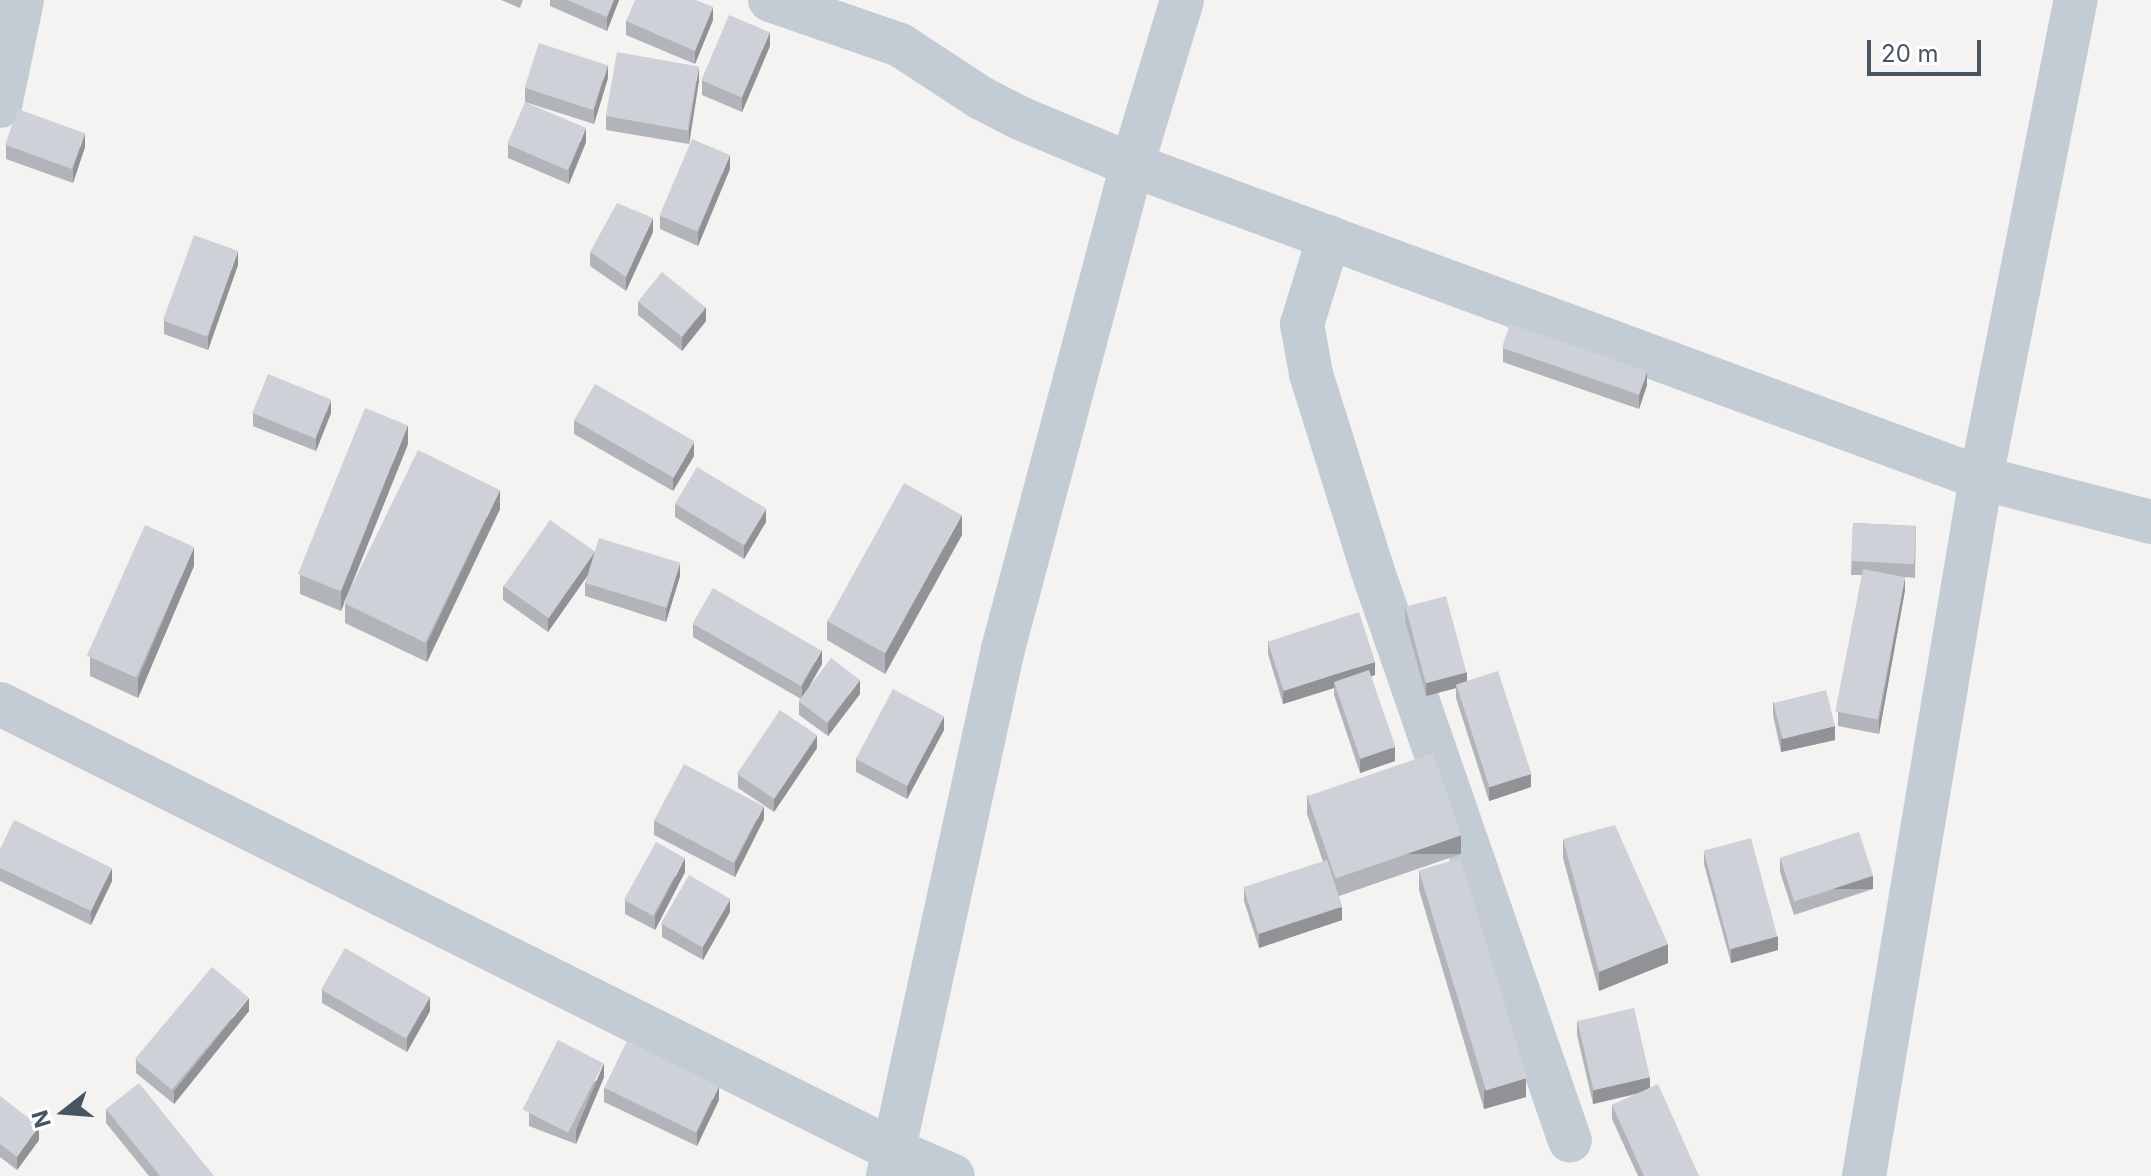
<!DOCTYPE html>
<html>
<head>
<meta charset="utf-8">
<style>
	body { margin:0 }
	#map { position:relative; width:2151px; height:1176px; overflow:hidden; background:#f5f2f2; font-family:Inter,sans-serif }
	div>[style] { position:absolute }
	.street>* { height:44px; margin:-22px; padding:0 22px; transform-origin:22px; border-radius:22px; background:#c3ccd4 }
	.wall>* { inset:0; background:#b1b4b9 }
	.shaded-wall>* { inset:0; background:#909296; transform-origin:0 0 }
	.building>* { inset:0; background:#ced1d7; transform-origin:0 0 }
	span { translate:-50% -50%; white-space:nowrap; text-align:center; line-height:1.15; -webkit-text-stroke:8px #fff; paint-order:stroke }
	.north { position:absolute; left:24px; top:1072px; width:80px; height:80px; -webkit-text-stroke:6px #fff; paint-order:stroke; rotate:253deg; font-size:22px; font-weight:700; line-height:32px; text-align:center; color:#485561 }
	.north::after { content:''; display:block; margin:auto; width:28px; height:36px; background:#485561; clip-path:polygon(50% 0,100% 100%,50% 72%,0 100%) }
	.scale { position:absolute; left:1867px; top:40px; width:114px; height:36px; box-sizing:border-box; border:4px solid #485561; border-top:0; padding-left:10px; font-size:24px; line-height:28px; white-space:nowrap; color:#485561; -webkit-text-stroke:6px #fff; paint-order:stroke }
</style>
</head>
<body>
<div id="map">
	<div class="street">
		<div style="left:770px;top:0;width:138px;rotate:19.1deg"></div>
		<div style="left:900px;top:45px;width:97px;rotate:33.2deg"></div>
		<div style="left:981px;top:98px;width:44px;rotate:27.1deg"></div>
		<div style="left:1020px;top:118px;width:121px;rotate:22.8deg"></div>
		<div style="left:1132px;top:165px;width:905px;rotate:20.24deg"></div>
		<div style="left:1981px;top:478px;width:176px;rotate:14.5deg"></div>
		<div style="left:0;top:106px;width:108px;rotate:-78.3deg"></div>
		<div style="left:1329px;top:237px;width:91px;rotate:107.2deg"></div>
		<div style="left:1302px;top:324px;width:51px;rotate:79.8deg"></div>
		<div style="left:1311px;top:374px;width:201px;rotate:72.6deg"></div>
		<div style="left:1371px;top:566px;width:608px;rotate:70.91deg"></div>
		<div style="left:0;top:704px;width:998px;rotate:26.54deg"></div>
		<div style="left:893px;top:1150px;width:65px;rotate:23.4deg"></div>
		<div style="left:888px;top:1176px;width:539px;rotate:-77.69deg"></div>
		<div style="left:1003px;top:649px;width:501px;rotate:-75.08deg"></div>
		<div style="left:1132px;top:165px;width:172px;rotate:-73.1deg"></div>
		<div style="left:1864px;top:1176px;width:708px;rotate:-80.48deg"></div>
		<div style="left:1981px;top:478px;width:487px;rotate:-78.8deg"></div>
	</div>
	<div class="wall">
		<div style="clip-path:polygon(501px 0,523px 0,520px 8px)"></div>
		<div style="clip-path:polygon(550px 0,619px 0,607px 31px,550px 6px)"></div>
		<div style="clip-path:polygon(713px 20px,695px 64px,626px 35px,626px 21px)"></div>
		<div style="clip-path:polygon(770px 46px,742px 112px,702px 95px,702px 81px)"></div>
		<div style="clip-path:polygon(608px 78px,594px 124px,525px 102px,525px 88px)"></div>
		<div style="clip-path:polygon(699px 80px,689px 144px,606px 130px,606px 116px)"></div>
		<div style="clip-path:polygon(586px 142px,569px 184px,508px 158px,508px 145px)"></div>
		<div style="clip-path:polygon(6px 145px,85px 147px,73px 183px,6px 159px)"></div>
		<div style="clip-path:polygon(730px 169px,698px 246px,660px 229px,660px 216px)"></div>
		<div style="clip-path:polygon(653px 232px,626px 291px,590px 266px,590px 252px)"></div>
		<div style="clip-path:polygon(238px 265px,208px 350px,164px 334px,164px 321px)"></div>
		<div style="clip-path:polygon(638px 301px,706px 321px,682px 351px,638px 315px)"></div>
		<div style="clip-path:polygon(1503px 348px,1647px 385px,1639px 409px,1503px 362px)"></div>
		<div style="clip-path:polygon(253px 413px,331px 413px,316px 451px,253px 426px)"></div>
		<div style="clip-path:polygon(574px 420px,694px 456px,673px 491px,574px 434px)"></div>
		<div style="clip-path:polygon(408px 444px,341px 611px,300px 594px,300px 575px)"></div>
		<div style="clip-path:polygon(675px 504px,766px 522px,744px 559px,675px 517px)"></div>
		<div style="clip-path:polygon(500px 509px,427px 662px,345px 623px,345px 604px)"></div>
		<div style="clip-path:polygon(1853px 523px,1916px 526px,1915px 578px,1905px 577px,1905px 590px,1879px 734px,1838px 726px,1838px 712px,1862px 575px,1851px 575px)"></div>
		<div style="clip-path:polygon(962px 535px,885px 674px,827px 640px,827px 621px)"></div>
		<div style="clip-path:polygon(595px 552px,680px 576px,666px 622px,585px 596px,585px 583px,588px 575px,548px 632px,503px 600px,503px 586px)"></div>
		<div style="clip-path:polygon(194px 566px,138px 698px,90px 676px,90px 657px)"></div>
		<div style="clip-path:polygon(1405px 607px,1467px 681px,1531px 787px,1489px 801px,1456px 698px,1456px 688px,1426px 696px,1405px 620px)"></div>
		<div style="clip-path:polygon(693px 624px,822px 664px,804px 696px,860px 694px,828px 736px,799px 715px,799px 701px,801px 699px,693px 637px)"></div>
		<div style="clip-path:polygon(1268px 641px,1375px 675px,1371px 676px,1395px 761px,1360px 773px,1334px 695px,1334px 688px,1283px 704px,1268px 654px)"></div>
		<div style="clip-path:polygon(1773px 702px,1835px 740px,1781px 752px,1773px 715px)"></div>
		<div style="clip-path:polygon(944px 730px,907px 799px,856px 772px,856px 759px)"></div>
		<div style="clip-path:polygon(817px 748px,774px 812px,738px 788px,738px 774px)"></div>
		<div style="clip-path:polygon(1307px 795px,1461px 854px,1339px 896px,1342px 920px,1259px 948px,1244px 901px,1244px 888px,1323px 862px,1307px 814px)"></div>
		<div style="clip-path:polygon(764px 819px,735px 877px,654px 835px,654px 821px)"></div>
		<div style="clip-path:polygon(1563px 839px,1668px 963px,1599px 991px,1563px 858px)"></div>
		<div style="clip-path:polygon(0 849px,112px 881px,91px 925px,0 881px)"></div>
		<div style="clip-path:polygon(1704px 850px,1778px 950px,1731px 963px,1704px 864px)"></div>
		<div style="clip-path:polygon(1780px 858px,1873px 889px,1794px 915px,1780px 872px)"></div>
		<div style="clip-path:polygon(1419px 870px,1526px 1097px,1484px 1109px,1419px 890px)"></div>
		<div style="clip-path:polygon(685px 872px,655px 930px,625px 914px,625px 900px)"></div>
		<div style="clip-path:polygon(730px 912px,703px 960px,662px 937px,662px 924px)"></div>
		<div style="clip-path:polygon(322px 990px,430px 1011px,407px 1052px,322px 1003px)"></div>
		<div style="clip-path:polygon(249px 1011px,174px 1104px,136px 1073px,136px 1060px)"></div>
		<div style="clip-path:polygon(1577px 1021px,1650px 1087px,1699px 1176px,1638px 1176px,1612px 1119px,1612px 1105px,1637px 1094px,1593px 1104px,1577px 1035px)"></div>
		<div style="clip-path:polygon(604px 1077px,576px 1144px,529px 1126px,529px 1112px)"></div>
		<div style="clip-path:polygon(604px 1088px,719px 1100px,697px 1146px,604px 1102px)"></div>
		<div style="clip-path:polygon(0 1096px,39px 1140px,17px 1170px,0 1157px)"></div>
		<div style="clip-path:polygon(106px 1109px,214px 1176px,149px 1176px,106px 1123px)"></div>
	</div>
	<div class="shaded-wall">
		<div style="clip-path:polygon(614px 0,619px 0,607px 31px,607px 17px)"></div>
		<div style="clip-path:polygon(713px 7px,713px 20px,695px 64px,695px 51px)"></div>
		<div style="clip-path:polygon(770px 32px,770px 46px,742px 112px,742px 98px)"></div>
		<div style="clip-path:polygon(608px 65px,608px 78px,594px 124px,594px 110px)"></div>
		<div style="clip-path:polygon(699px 66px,699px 80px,689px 144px,689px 131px)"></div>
		<div style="clip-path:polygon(586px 128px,586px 142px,569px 184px,569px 170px)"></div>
		<div style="clip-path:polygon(85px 133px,85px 147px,73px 183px,73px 169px)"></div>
		<div style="clip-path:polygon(730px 155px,730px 169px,698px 246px,698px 232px)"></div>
		<div style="clip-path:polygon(653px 218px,653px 232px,626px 291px,626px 277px)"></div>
		<div style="clip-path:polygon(238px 251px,238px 265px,208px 350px,208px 337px)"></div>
		<div style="clip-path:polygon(706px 307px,706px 321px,682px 351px,682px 338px)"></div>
		<div style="clip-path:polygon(1647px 372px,1647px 385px,1639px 409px,1639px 396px)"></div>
		<div style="clip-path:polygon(331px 400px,331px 413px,316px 451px,316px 438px)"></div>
		<div style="clip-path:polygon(408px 425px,408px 444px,341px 611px,341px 592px)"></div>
		<div style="clip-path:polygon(694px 442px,694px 456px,673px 491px,673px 478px)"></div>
		<div style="clip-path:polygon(500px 490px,500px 509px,427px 662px,427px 643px)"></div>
		<div style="clip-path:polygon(766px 509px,766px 522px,744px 559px,744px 545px)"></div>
		<div style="clip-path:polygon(962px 515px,962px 535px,885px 674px,885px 654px)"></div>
		<div style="clip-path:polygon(194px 547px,194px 566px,138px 698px,138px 679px)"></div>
		<div style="clip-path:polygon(595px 552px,595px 565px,548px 632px,548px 619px)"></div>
		<div style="clip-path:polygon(680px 563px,680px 576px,666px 622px,666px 609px)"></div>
		<div style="clip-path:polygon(1905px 577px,1905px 590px,1879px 734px,1879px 721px)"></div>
		<div style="clip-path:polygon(822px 650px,822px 664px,802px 699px,802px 686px)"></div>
		<div style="clip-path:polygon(1375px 662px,1375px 675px,1336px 688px,1334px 682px,1334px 688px,1283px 704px,1283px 690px)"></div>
		<div style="clip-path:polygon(1467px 672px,1467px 685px,1456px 685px,1456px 688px,1426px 696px,1426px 683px)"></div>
		<div style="clip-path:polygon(860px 680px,860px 694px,828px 736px,828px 723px)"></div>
		<div style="clip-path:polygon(944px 716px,944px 730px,907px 799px,907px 786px)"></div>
		<div style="clip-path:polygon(1835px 726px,1835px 740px,1781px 752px,1781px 739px)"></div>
		<div style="clip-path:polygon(817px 735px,817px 748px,774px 812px,774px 798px)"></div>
		<div style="clip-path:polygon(1395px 747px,1395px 761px,1360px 773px,1360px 759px)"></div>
		<div style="clip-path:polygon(1531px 774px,1531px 787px,1489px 801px,1489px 787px)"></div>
		<div style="clip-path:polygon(764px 806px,764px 819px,735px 877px,735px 863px)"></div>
		<div style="left:1461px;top:835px;width:19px;height:133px;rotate:90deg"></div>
		<div style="clip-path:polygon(685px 858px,685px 872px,655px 930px,655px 916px)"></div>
		<div style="clip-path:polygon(112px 868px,112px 881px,91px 925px,91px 911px)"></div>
		<div style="left:1873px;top:876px;width:13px;height:83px;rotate:90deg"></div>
		<div style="clip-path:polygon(730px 899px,730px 912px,703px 960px,703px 947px)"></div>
		<div style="clip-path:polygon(1342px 907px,1342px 920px,1259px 948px,1259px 934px)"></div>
		<div style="clip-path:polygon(1778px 936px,1778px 950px,1731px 963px,1731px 949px)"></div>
		<div style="clip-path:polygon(1668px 944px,1668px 963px,1599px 991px,1599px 972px)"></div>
		<div style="clip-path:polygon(430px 997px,430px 1011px,407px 1052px,407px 1038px)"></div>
		<div style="clip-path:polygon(249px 998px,249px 1011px,174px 1104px,174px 1091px)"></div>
		<div style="clip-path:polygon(604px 1063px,604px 1077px,576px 1144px,576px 1130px)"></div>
		<div style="clip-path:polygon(1650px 1077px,1650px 1090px,1593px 1104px,1593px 1090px)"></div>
		<div style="clip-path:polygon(1526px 1078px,1526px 1097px,1484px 1109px,1484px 1090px)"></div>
		<div style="clip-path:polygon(719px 1086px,719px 1100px,697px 1146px,697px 1133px)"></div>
		<div style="clip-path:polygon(39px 1126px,39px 1140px,17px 1170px,17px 1157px)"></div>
	</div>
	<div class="building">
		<div style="clip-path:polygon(567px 0,614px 0,607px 17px)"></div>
		<div style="clip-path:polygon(635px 0,696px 0,713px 7px,695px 51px,626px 21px)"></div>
		<div style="left:729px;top:15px;width:44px;height:71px;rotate:23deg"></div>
		<div style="left:539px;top:43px;width:72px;height:47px;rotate:18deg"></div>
		<div style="left:617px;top:52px;width:83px;height:65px;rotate:10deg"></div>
		<div style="left:525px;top:102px;width:66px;height:46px;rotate:23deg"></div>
		<div style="left:18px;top:109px;width:71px;height:38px;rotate:20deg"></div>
		<div style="left:692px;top:139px;width:41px;height:83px;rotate:23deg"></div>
		<div style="clip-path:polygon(617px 203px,653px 218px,626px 277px,590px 252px)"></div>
		<div style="left:194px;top:235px;width:47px;height:91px;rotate:20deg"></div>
		<div style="left:662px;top:272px;width:56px;height:38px;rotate:39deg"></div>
		<div style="left:1510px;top:324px;width:145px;height:25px;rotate:19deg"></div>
		<div style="left:268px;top:374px;width:68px;height:42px;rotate:22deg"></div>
		<div style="left:595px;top:384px;width:115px;height:42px;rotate:30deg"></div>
		<div style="left:365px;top:408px;width:46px;height:179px;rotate:22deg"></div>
		<div style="left:418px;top:450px;width:91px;height:170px;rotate:26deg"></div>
		<div style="left:697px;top:467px;width:81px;height:43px;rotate:31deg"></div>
		<div style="left:904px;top:483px;width:66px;height:158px;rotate:29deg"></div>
		<div style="left:550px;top:520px;width:55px;height:81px;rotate:35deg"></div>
		<div style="left:1853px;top:523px;width:63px;height:38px;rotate:3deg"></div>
		<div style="left:145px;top:525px;width:54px;height:143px;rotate:24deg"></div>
		<div style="left:599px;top:538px;width:85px;height:47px;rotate:17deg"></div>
		<div style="left:1863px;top:569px;width:43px;height:145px;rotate:11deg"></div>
		<div style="left:713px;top:588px;width:125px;height:41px;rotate:30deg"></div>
		<div style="left:1446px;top:596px;width:79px;height:42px;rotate:75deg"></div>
		<div style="left:1359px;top:612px;width:52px;height:96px;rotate:72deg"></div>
		<div style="left:831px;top:658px;width:36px;height:54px;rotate:37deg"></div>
		<div style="left:1369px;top:670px;width:81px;height:37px;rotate:71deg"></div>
		<div style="left:1498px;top:671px;width:108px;height:44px;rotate:72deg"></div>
		<div style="left:893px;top:689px;width:58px;height:79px;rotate:28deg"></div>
		<div style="left:1826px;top:690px;width:37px;height:54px;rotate:76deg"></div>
		<div style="left:780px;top:710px;width:45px;height:77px;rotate:34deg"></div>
		<div style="left:1433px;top:753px;width:87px;height:133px;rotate:71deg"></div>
		<div style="left:684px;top:764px;width:90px;height:64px;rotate:28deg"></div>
		<div style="clip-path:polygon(14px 820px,112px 868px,91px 911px,0 868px,0 849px)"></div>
		<div style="clip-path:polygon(1615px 825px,1668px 944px,1599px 972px,1563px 839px)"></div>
		<div style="left:1859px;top:832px;width:46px;height:83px;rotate:72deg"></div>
		<div style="left:1751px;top:838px;width:102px;height:49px;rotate:75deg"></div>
		<div style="left:656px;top:842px;width:33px;height:66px;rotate:29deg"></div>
		<div style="left:1460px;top:858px;width:230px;height:43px;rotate:73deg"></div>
		<div style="left:1327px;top:860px;width:49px;height:88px;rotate:72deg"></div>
		<div style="left:689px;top:875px;width:48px;height:56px;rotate:30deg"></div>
		<div style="left:345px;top:948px;width:98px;height:48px;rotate:30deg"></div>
		<div style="left:212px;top:967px;width:48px;height:120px;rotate:40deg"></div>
		<div style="left:1634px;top:1008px;width:71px;height:58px;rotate:77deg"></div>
		<div style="left:558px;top:1040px;width:51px;height:78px;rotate:27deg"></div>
		<div style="left:627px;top:1041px;width:102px;height:52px;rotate:26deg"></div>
		<div style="clip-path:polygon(139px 1083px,214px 1176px,160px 1176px,106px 1109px)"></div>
		<div style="clip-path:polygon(1658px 1084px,1699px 1176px,1644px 1176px,1612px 1105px)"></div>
		<div style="clip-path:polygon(0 1096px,39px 1126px,17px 1157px,0 1144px)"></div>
	</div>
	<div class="north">N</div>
	<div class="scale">20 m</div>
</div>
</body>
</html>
